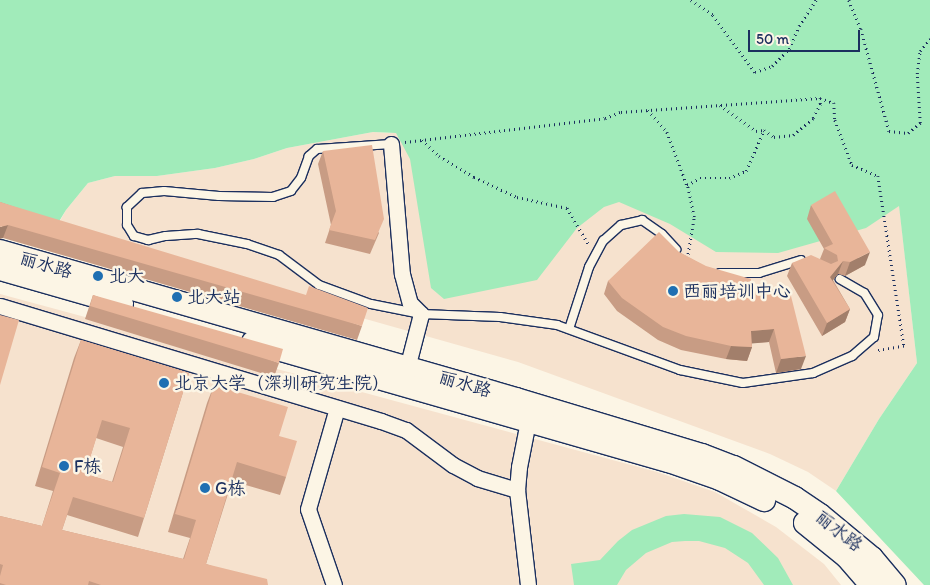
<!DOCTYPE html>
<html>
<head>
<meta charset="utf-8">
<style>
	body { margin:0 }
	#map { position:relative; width:930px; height:585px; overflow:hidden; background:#fcf5e5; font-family:Itim,"LXGW WenKai TC",sans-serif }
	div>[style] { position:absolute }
	.built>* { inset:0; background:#f6e2ce }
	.green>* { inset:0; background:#a1ebba }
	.path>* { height:2.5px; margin-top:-1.25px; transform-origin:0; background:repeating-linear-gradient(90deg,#1b2f5e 0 1px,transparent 0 5px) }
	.roads { filter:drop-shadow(1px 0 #1b2f5e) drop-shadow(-1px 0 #1b2f5e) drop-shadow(0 1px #1b2f5e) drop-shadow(0 -1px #1b2f5e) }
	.lane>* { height:8px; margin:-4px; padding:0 4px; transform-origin:4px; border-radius:4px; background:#fcf5e5 }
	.street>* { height:15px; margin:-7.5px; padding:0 7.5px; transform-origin:7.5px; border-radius:7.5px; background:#fcf5e5 }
	.secondary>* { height:22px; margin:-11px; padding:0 11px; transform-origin:11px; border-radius:11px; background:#fcf5e5 }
	.wall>* { inset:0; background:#c89c84 }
	.shaded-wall>* { inset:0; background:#a27f6b }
	.building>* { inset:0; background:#e8b599 }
	.dots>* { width:14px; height:14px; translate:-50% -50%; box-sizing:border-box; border:2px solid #fcf5e5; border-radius:50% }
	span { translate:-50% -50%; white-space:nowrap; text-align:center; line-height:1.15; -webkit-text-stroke:5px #fcf5e5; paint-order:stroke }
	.street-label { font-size:18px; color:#1b2f5e }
	.poi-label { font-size:18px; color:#1b2f5e }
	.left { translate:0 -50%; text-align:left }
	.scale { position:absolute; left:748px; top:30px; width:112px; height:22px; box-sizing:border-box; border:2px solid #1b2f5e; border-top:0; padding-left:6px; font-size:15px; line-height:18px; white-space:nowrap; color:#1b2f5e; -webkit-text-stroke:4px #fcf5e5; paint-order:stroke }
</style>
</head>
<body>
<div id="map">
	<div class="built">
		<div style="clip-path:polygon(434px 129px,899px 204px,917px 363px,879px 419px,836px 491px,808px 472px,770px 454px,518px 362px,270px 292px,56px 228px,66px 210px,88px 183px,115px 176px,157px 176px,215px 168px,254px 159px,287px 148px,373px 132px,390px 133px)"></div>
		<div style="clip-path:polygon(0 294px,657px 472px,715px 492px,776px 527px,824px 564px,841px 585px,0 585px)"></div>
	</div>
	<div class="green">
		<div style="clip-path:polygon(0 0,930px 0,930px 585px,924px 585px,836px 491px,879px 419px,917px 363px,899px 206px,866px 228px,778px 253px,716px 252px,670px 224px,619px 202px,604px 207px,577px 228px,537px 280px,444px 299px,431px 288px,410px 159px,396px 133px,373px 132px,287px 148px,254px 159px,215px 168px,157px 176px,115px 176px,88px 183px,66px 210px,55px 228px,0 215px)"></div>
		<div style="clip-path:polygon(684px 514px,720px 517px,752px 533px,778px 558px,793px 585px,764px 585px,748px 563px,725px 548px,699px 541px,685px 541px,672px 542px,646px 553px,626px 570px,617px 585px,574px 585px,571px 564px,600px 560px,618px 541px,632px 530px,666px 516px)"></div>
	</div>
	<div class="path">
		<div style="left:691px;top:0;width:27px;rotate:34deg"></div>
		<div style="left:713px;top:15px;width:71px;rotate:53.6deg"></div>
		<div style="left:755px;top:72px;width:18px;rotate:-19deg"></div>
		<div style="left:772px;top:66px;width:24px;rotate:-45deg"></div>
		<div style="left:789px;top:49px;width:25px;rotate:-67deg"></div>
		<div style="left:799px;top:26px;width:31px;rotate:-57deg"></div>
		<div style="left:849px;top:0;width:31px;rotate:68deg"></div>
		<div style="left:861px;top:29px;width:106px;rotate:74.6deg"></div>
		<div style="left:889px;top:131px;width:19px;rotate:6deg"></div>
		<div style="left:908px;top:133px;width:16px;rotate:-40deg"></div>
		<div style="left:920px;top:123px;width:49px;rotate:-93.5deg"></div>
		<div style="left:917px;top:74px;width:23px;rotate:-83deg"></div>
		<div style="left:920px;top:51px;width:16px;rotate:-50deg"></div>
		<div style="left:720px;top:105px;width:44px;rotate:35.8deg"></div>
		<div style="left:756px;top:131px;width:8px;rotate:-7deg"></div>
		<div style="left:764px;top:130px;width:12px;rotate:35deg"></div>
		<div style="left:774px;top:137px;width:19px;rotate:-6deg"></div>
		<div style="left:793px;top:135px;width:26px;rotate:-40deg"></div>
		<div style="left:813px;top:118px;width:16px;rotate:-63deg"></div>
		<div style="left:820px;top:104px;width:6px;rotate:-90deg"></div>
		<div style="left:648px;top:110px;width:29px;rotate:49deg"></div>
		<div style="left:667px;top:132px;width:57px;rotate:69.3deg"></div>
		<div style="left:422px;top:140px;width:23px;rotate:43deg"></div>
		<div style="left:439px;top:156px;width:41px;rotate:31deg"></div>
		<div style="left:474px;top:177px;width:47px;rotate:24.9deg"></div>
		<div style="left:517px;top:197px;width:51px;rotate:12.4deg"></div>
		<div style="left:567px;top:208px;width:43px;rotate:59.3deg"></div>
		<div style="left:405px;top:142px;width:201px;rotate:-6.8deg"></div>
		<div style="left:605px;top:118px;width:17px;rotate:-21deg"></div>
		<div style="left:621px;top:112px;width:199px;rotate:-4deg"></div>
		<div style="left:820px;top:98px;width:15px;rotate:20deg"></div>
		<div style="left:834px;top:103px;width:17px;rotate:87deg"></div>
		<div style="left:835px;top:120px;width:48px;rotate:69.3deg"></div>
		<div style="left:852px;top:165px;width:28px;rotate:23deg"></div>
		<div style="left:878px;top:176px;width:172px;rotate:81.3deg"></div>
		<div style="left:904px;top:346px;width:28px;rotate:170deg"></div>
		<div style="left:687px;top:259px;width:43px;rotate:-80.5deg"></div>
		<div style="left:694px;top:217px;width:33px;rotate:-102deg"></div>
		<div style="left:687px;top:185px;width:15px;rotate:-28deg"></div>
		<div style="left:700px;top:178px;width:29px"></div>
		<div style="left:729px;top:178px;width:18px;rotate:-22deg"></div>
		<div style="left:746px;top:171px;width:45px;rotate:-66.3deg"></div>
	</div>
	<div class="roads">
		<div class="lane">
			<div style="left:391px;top:144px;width:74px;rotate:176.1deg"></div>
			<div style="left:317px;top:149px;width:11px;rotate:139deg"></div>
			<div style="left:309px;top:156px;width:23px;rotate:110deg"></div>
			<div style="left:301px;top:178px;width:16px;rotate:128deg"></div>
			<div style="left:291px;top:191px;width:19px;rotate:162deg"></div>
			<div style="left:273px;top:197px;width:54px;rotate:-178.9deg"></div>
			<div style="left:219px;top:196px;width:55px;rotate:-174.8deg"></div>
			<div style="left:164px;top:191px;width:22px;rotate:175deg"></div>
			<div style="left:142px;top:193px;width:21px;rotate:137deg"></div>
			<div style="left:127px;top:207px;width:18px;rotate:90deg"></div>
			<div style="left:127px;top:225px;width:13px;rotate:58deg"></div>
			<div style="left:134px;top:236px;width:15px;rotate:16deg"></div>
			<div style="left:148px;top:240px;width:18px;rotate:-13deg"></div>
			<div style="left:166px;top:236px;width:32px;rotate:-4deg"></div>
			<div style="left:198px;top:234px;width:50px;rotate:11.5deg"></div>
			<div style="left:247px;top:244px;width:34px;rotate:19deg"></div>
			<div style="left:279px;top:255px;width:50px;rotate:36.9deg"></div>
			<div style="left:319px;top:285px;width:55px;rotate:20.1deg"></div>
			<div style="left:371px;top:304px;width:51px;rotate:11.3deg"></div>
			<div style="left:421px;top:314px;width:79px;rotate:2.2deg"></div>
			<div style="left:500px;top:317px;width:58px;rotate:8deg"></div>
			<div style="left:557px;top:325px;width:131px;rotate:20.1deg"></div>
			<div style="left:680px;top:370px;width:64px;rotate:11.7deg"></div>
			<div style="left:743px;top:383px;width:71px;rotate:-8.1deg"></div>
			<div style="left:813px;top:373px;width:43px;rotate:-23.6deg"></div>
			<div style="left:852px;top:356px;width:29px;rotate:-41deg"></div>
			<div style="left:874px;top:337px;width:22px;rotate:-80deg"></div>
			<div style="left:878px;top:315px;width:26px;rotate:-122deg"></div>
			<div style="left:864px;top:293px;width:28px;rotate:-150deg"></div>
			<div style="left:720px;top:273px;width:39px"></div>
			<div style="left:759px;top:273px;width:44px;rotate:-17.2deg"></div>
			<div style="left:569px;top:329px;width:65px;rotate:-72.1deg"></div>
			<div style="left:589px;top:267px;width:30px;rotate:-62deg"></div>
			<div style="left:603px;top:241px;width:24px;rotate:-42deg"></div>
			<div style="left:621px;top:225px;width:22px;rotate:-13deg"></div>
			<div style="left:642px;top:220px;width:24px;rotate:35deg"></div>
			<div style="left:662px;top:234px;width:21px;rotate:47deg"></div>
		</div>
		<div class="street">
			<div style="left:391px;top:144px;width:130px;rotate:85.2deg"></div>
			<div style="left:402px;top:274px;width:30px;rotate:75deg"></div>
			<div style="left:410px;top:303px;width:16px;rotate:45deg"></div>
			<div style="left:421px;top:314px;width:56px;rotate:104.5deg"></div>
			<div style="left:0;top:306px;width:398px;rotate:16.8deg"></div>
			<div style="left:381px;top:421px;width:27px;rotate:20deg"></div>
			<div style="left:406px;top:430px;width:59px;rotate:36.7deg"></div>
			<div style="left:453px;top:465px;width:27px;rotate:28deg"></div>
			<div style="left:477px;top:478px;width:42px;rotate:16.7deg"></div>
			<div style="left:334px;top:585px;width:80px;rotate:-108.9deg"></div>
			<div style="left:308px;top:509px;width:105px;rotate:-74deg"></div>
			<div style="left:528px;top:585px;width:96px;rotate:-96.6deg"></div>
			<div style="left:517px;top:490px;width:23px;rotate:-85deg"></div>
			<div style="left:519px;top:467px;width:47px;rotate:-78.9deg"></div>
		</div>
		<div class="secondary">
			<div style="left:0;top:251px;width:537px;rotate:16deg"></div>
			<div style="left:516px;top:399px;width:194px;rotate:16.8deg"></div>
			<div style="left:702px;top:455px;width:34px;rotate:21deg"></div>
			<div style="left:734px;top:467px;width:68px;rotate:26.9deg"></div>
			<div style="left:795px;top:498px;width:30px;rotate:34deg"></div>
			<div style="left:820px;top:515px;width:67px;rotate:39.6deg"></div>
			<div style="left:872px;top:558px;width:35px;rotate:50deg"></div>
			<div style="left:0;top:269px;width:127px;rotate:16deg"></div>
			<div style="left:253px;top:342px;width:433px;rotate:16deg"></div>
			<div style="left:669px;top:461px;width:54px;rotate:19.4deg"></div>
			<div style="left:720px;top:479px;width:49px;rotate:25.5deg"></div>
			<div style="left:805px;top:523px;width:54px;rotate:39deg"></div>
			<div style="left:847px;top:557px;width:37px;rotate:49deg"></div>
		</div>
	</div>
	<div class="wall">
		<div style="clip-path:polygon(323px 151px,379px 233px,370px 254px,325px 243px,331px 225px,318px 164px)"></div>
		<div style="clip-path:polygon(0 202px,362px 326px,357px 340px,3px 238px)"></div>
		<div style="clip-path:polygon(811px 205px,865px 265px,845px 276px,838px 274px,833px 280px,850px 309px,845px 322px,822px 336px,787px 276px,792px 263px,820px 259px,824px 249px,807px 219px)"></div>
		<div style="clip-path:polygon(679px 252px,751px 292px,778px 292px,801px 369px,776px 373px,769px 342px,752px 343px,752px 347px,747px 361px,726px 359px,681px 350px,658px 340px,617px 311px,604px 294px,608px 281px)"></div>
		<div style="clip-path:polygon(93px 295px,279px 363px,274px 377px,85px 319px)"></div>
		<div style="clip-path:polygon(evenodd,81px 340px,189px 373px,144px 518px,138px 537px,67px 515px,62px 530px,183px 559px,190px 538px,168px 532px,207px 403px,214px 385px,279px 436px,286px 477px,280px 495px,232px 481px,206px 564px,268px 585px,0 585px,0 516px,42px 526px,53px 491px,35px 486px,74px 358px,81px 340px,96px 438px,123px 447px,112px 482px,85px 474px,96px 438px)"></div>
	</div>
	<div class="shaded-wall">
		<div style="clip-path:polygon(8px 225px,3px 238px,0 239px,0 227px)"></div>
		<div style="clip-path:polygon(870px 252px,865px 265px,845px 276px,850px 262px)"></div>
		<div style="clip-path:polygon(843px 261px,838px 274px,825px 290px,830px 277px)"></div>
		<div style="clip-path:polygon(850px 309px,845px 322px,822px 336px,827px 323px)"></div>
		<div style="clip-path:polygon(774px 329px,769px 342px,746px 344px,751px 331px)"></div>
		<div style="clip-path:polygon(731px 346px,752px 347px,747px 361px,726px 359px)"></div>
		<div style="clip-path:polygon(806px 356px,801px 369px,776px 373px,781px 359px)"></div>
	</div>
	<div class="building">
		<div style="clip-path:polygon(372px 145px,384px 219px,375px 240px,329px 230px,336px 211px,323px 151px)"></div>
		<div style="clip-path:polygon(835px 191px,870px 252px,850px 262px,843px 261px,830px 277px,850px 309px,827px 323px,792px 263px,811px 255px,831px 264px,838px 261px,837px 255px,824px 248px,833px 244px,811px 205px)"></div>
		<div style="clip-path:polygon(0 202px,306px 295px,309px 286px,368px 308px,362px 326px,8px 225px,0 227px)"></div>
		<div style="clip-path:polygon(659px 232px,679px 252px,706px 266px,751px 279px,751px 292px,777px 288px,778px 292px,789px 288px,806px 356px,781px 359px,774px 329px,751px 331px,752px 347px,731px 346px,686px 336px,663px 327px,622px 298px,608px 281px)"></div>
		<div style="clip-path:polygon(93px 295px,283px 349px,279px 363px,90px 306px)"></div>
		<div style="clip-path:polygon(0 315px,19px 320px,0 385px)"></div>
		<div style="clip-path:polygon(evenodd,81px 340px,189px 373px,144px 518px,73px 497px,62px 530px,184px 559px,196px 520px,175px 514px,214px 385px,288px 407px,279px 436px,297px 441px,286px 477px,237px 462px,206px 564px,267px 579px,268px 585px,101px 585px,89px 581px,88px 585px,6px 585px,0 583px,0 576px,3px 565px,0 564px,0 516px,42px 526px,60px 473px,42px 467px,81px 340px,102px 420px,130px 428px,113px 482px,85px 474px,102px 420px)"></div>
	</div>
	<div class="dots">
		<div style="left:98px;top:276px;background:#1f6fb2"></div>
		<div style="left:673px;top:291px;background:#1f6fb2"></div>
		<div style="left:177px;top:297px;background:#1f6fb2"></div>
		<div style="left:164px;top:383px;background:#1f6fb2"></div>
		<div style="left:64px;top:466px;background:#1f6fb2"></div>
		<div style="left:205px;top:488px;background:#1f6fb2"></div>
	</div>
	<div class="street-label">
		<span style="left:46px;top:265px;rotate:16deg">丽水路</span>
		<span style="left:465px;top:384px;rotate:16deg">丽水路</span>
		<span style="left:839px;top:531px;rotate:38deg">丽水路</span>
	</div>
	<div class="poi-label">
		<span class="left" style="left:109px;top:276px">北大</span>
		<span class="left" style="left:683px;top:291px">西丽培训中心</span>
		<span class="left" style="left:187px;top:297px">北大站</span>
		<span class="left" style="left:174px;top:383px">北京大学（深圳研究生院）</span>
		<span class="left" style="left:74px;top:466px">F栋</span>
		<span class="left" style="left:215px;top:488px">G栋</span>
	</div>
	<div class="scale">50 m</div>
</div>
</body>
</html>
